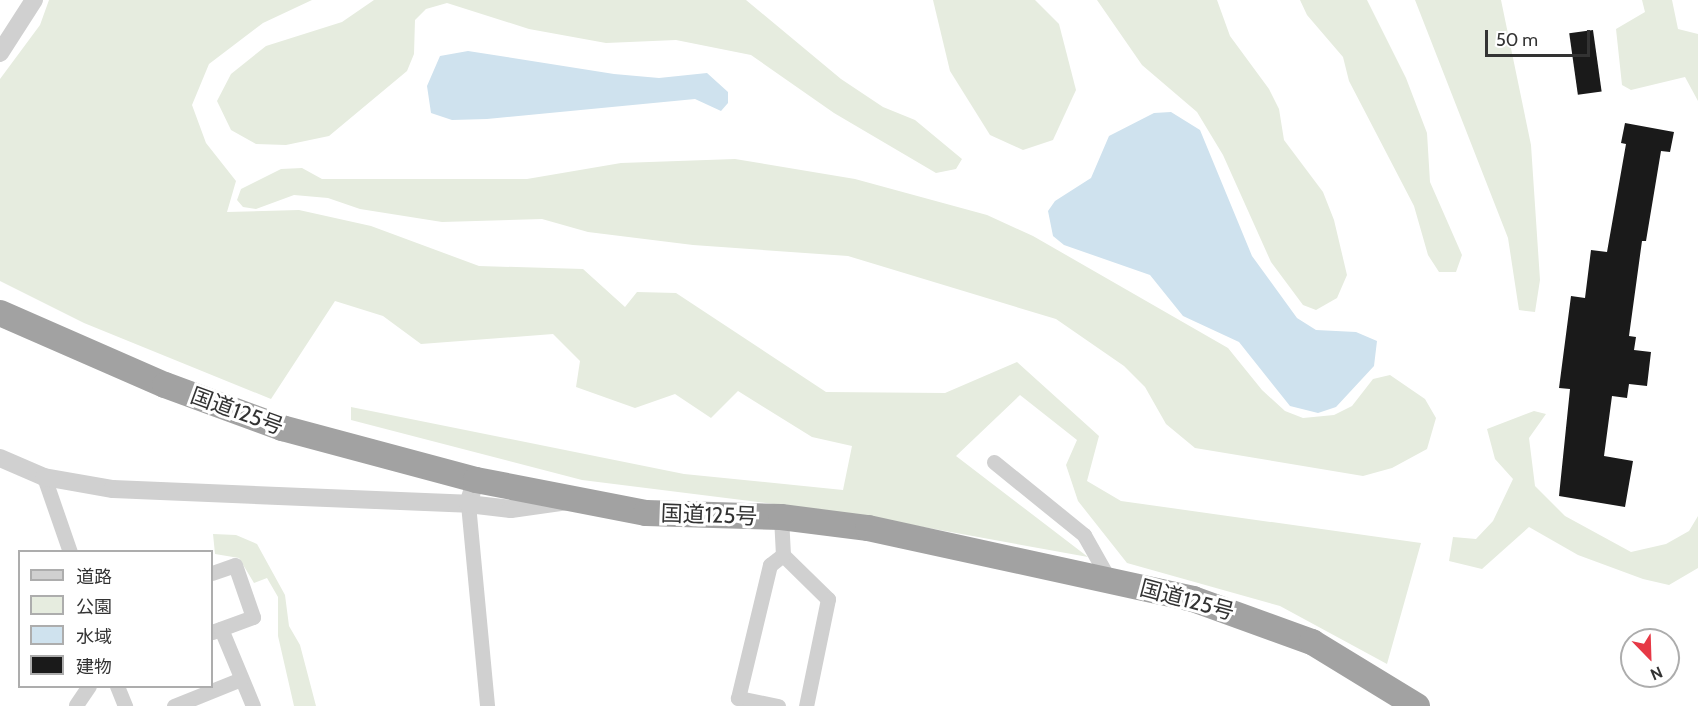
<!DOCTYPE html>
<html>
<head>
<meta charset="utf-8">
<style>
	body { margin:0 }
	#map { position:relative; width:1698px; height:706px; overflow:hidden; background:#fff; font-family:Cabin,"Noto Sans JP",sans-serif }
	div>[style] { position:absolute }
	.green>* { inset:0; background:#e6ecdf }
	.water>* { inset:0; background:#cfe2ee }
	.building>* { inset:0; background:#1a1a1a; transform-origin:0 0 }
	.minor>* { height:15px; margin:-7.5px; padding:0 7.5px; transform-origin:7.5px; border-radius:7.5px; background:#d0d0d0 }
	.tertiary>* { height:18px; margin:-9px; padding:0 9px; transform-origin:9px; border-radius:9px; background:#d0d0d0 }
	.trunk>* { height:26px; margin:-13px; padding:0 13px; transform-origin:13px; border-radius:13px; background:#a2a2a2 }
	span { translate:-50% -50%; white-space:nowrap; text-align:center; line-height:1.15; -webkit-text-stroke:6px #fff; paint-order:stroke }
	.street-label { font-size:22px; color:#333 }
	.legend { position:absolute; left:18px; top:550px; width:195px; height:138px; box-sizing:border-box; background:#fff; border:2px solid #adadad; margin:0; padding:8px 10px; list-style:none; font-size:18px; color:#333 }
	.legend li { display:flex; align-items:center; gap:12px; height:30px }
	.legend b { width:30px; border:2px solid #adadad }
	.north { position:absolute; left:1620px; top:628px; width:60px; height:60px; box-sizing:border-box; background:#fff; border:2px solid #adadad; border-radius:50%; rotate:157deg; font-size:16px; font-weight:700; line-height:24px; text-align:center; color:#333 }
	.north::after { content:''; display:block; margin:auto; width:21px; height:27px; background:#e63946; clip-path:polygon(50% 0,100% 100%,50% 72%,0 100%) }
	.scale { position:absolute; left:1485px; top:30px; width:105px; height:27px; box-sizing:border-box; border:3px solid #333; border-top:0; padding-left:8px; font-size:18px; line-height:21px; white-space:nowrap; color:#333; -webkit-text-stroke:4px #fff; paint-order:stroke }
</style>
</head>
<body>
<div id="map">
	<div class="green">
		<div style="clip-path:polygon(49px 0,312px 0,263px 23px,209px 64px,192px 105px,206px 143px,236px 181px,227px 212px,299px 210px,371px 226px,479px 266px,583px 269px,625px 307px,637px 292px,676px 293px,826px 392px,945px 393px,1017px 362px,1099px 436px,1087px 481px,1121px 501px,1421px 543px,1387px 664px,1280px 606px,1127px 563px,1078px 501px,1066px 465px,1077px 440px,1020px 395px,956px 456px,1088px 557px,846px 513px,582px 480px,351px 420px,351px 407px,684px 474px,843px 490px,852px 446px,812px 437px,738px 391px,711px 418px,675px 394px,635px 408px,576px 387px,580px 361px,553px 334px,421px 344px,383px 316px,335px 301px,271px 399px,84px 323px,0 281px,0 79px,40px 25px)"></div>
		<div style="clip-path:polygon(374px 0,746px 0,841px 79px,883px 107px,915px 120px,962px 159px,956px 169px,936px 173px,834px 113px,751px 55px,676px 40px,606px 43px,529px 29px,447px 3px,426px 9px,415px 20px,414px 54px,407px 71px,329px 136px,286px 145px,256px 144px,231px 130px,217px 101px,231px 74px,266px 46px,342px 22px)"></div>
		<div style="clip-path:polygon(933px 0,1035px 0,1059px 24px,1076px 90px,1053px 140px,1023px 150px,990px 135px,950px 71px)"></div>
		<div style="clip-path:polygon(1097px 0,1217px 0,1230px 36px,1269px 89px,1279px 109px,1284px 140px,1323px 192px,1334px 220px,1347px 275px,1337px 298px,1316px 310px,1303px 305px,1271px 262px,1223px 155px,1197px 112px,1142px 65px)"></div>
		<div style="clip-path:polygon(1300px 0,1367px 0,1406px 78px,1427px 133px,1430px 182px,1462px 255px,1456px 272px,1439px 272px,1428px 255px,1414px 206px,1349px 81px,1343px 57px,1307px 15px)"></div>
		<div style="clip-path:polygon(1415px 0,1501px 0,1531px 145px,1540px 280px,1535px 312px,1519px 310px,1508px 238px)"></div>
		<div style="clip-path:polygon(1642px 0,1672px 0,1678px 29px,1698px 34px,1698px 101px,1685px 77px,1631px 90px,1622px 85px,1616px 29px,1645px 12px)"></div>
		<div style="clip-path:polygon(735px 159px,855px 179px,987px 215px,1033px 236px,1228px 348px,1262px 390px,1285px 411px,1303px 418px,1334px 415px,1352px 406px,1373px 379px,1390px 375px,1425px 399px,1436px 418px,1427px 449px,1392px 468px,1363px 476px,1195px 448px,1166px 424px,1145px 387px,1124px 366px,1056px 319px,848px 256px,693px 245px,588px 232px,542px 219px,442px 222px,360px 209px,328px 198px,294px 195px,256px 209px,243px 207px,237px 200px,241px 189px,281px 169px,302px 168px,322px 179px,527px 179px,621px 163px)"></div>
		<div style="clip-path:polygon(1534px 411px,1546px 414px,1529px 438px,1535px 486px,1565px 516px,1631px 552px,1666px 544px,1689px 531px,1698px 516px,1698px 568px,1669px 585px,1643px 579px,1578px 555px,1529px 527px,1482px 569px,1449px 561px,1453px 537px,1476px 539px,1493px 521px,1513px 479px,1495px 459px,1487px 429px)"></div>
		<div style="clip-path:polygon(213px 534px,236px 535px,257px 544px,285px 595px,289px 626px,300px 645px,316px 706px,294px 706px,278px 636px,278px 597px,267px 578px,254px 583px,239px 558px,215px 554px)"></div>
	</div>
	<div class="water">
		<div style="clip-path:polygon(468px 51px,614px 74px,659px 78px,707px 73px,728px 92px,728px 103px,721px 111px,695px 99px,487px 119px,452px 120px,431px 113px,427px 86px,440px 56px)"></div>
		<div style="clip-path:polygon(1171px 112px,1200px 130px,1252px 256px,1297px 318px,1316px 330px,1356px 332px,1377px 341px,1374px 366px,1336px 407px,1318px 413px,1290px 406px,1239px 342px,1183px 316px,1150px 275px,1064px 245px,1053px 236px,1048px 211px,1055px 201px,1091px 178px,1109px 136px,1154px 113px)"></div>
	</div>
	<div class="building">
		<div style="left:1593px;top:30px;width:62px;height:24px;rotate:82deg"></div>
		<div style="clip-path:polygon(1625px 123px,1674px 132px,1670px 152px,1661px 151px,1646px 241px,1642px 241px,1629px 336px,1636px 337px,1634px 350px,1651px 352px,1647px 386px,1629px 384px,1627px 398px,1612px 396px,1604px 456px,1633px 461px,1625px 507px,1559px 496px,1570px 389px,1559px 388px,1571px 296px,1585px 298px,1591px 250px,1607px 252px,1626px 144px,1621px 143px)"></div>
	</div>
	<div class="minor">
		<div style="left:994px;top:462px;width:116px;rotate:39deg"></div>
		<div style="left:1084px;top:535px;width:53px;rotate:60.5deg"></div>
		<div style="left:44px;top:477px;width:79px;rotate:70.9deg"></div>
		<div style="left:468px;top:504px;width:203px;rotate:84.6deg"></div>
		<div style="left:783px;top:555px;width:63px;rotate:44.4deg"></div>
		<div style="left:828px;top:599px;width:109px;rotate:101.6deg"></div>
		<div style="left:212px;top:573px;width:24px;rotate:-19deg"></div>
		<div style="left:235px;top:565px;width:55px;rotate:70.9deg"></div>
		<div style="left:253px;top:617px;width:44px;rotate:159.9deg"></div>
		<div style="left:221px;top:629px;width:83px;rotate:67.4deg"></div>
		<div style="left:117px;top:686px;width:22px;rotate:68deg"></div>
		<div style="left:76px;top:705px;width:23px;rotate:-56deg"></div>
		<div style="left:174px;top:706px;width:72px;rotate:-21.9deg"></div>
		<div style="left:778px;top:706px;width:41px;rotate:-168.7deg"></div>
		<div style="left:738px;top:698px;width:137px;rotate:-76.5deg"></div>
		<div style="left:770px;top:565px;width:16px;rotate:-38deg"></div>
		<div style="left:783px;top:555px;width:38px;rotate:-93deg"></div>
	</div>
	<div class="tertiary">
		<div style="left:0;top:53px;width:63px;rotate:-57.3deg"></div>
		<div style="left:0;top:458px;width:48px;rotate:23.4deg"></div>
		<div style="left:44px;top:477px;width:70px;rotate:9.9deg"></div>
		<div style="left:113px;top:489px;width:355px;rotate:2.4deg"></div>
		<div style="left:468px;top:504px;width:25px;rotate:-72deg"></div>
		<div style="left:468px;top:504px;width:43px;rotate:6.6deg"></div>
		<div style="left:511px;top:509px;width:57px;rotate:-8.1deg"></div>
	</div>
	<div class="trunk">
		<div style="left:0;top:313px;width:180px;rotate:23.6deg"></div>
		<div style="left:165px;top:385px;width:125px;rotate:20.2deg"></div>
		<div style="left:282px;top:428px;width:201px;rotate:15deg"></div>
		<div style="left:476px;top:480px;width:173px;rotate:11deg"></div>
		<div style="left:646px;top:513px;width:135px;rotate:1.7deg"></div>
		<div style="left:781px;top:517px;width:88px;rotate:7.2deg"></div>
		<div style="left:868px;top:528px;width:333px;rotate:12.3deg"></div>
		<div style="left:1193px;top:599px;width:127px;rotate:19.9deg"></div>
		<div style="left:1312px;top:642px;width:123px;rotate:31.4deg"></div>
	</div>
	<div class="street-label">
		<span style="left:237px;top:411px;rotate:20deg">国道125号</span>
		<span style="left:709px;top:515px;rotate:2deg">国道125号</span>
		<span style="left:1187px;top:600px;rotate:15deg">国道125号</span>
	</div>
	<ul class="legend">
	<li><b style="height:8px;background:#d0d0d0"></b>道路</li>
	<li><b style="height:16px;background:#e6ecdf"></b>公園</li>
	<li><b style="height:16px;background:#cfe2ee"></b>水域</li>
	<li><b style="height:16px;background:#1a1a1a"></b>建物</li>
	</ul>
	<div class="north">N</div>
	<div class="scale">50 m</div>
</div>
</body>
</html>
